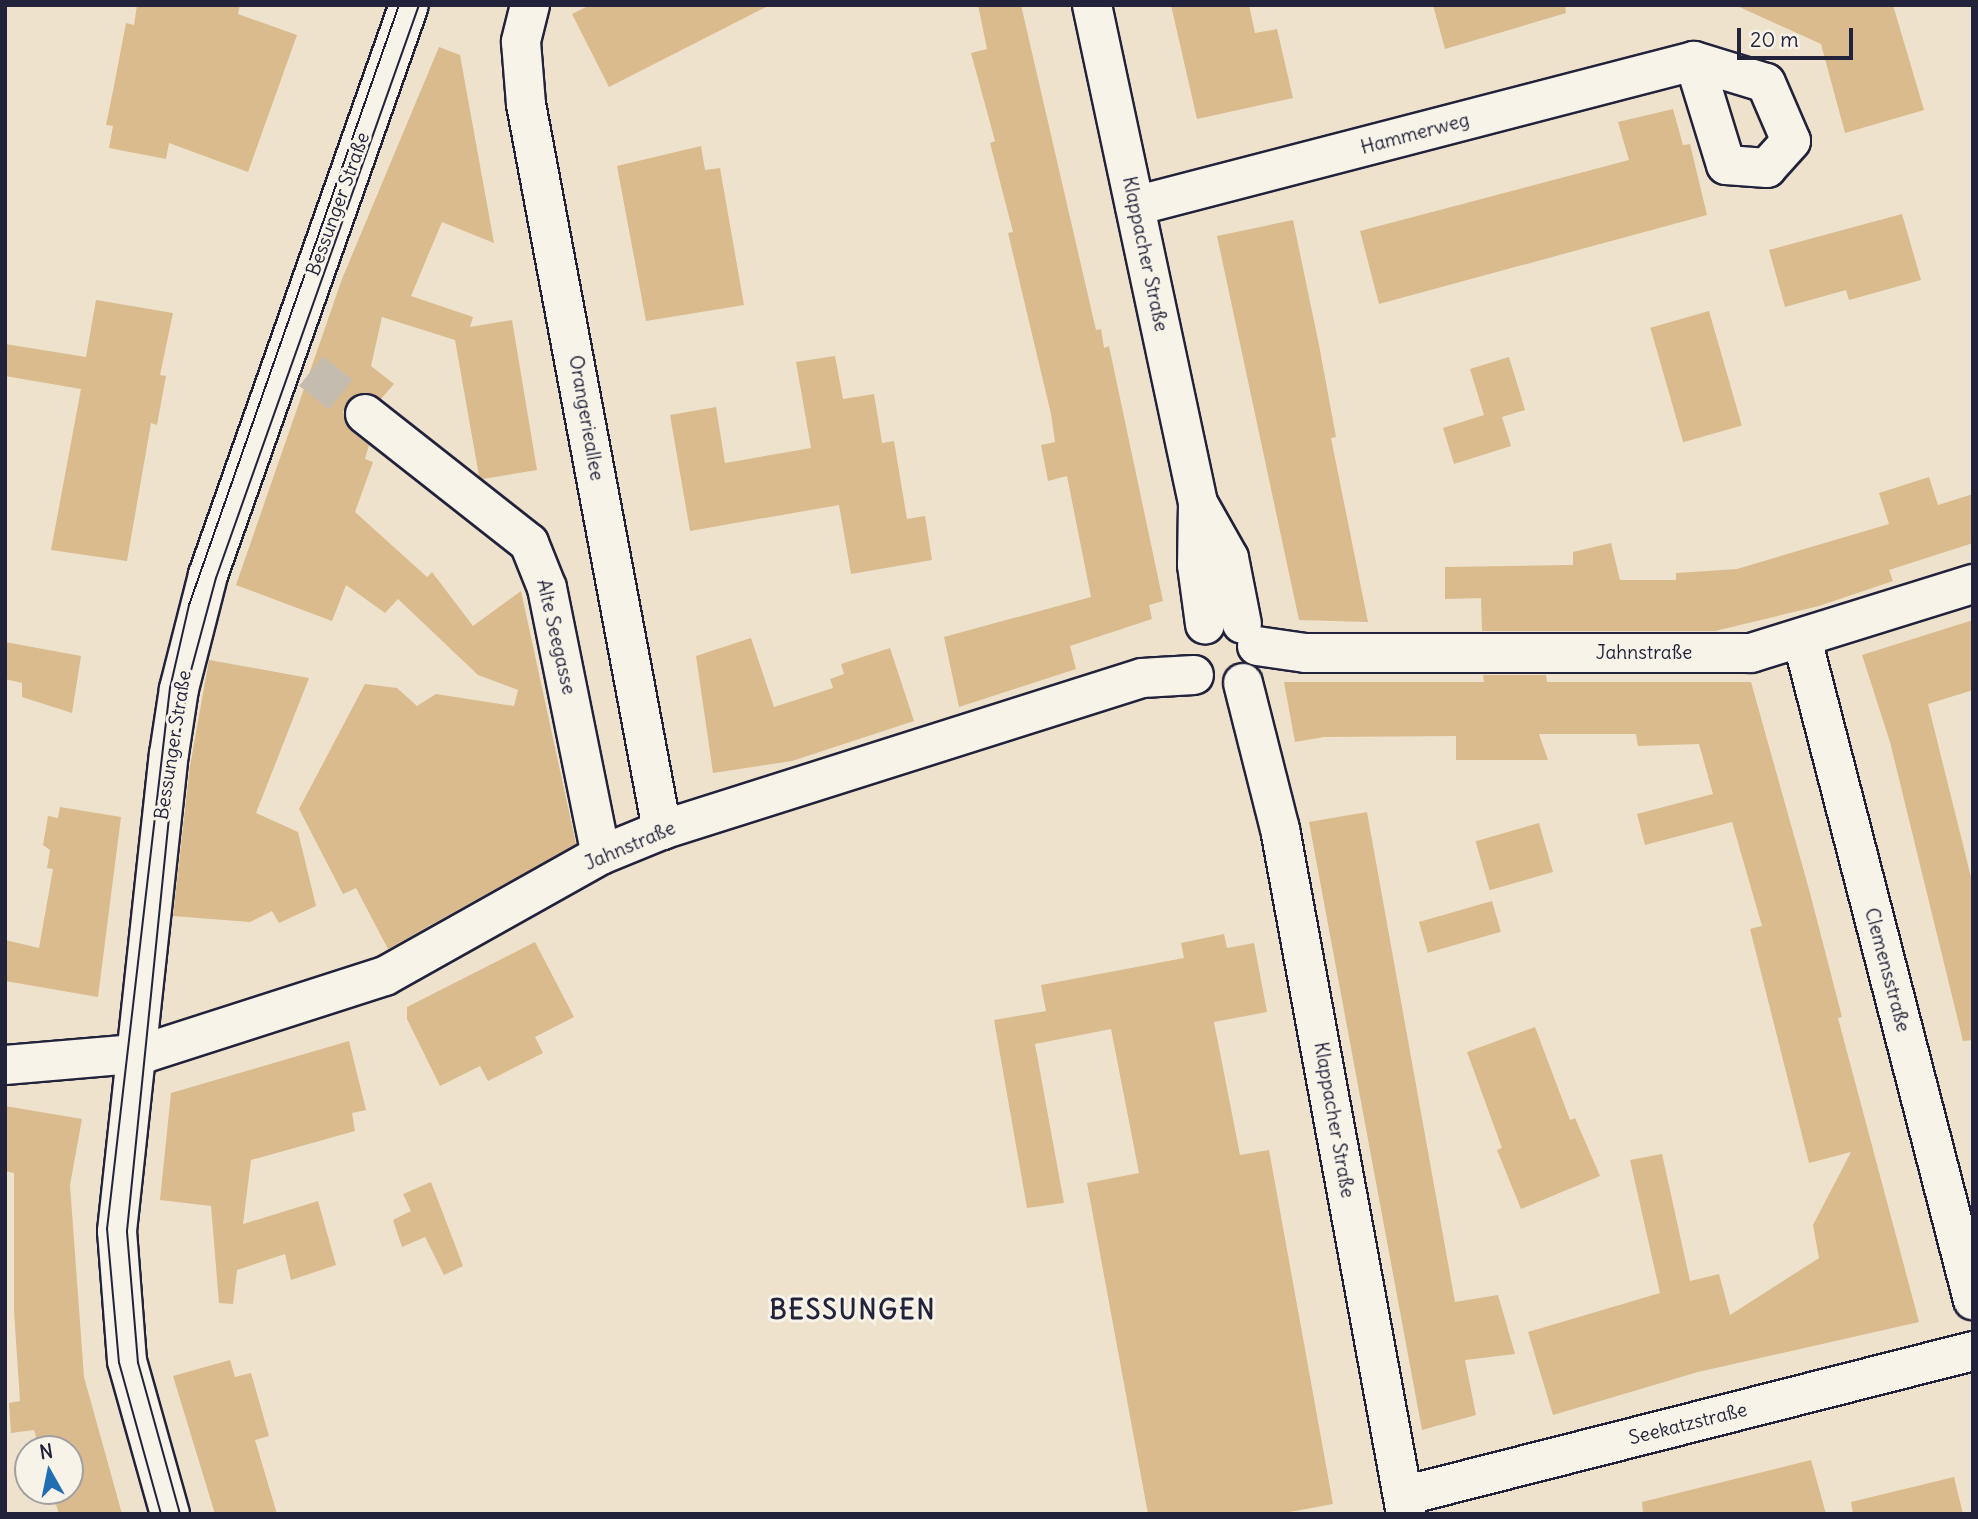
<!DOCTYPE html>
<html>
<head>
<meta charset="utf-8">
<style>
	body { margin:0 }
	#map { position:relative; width:1978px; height:1519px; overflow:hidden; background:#eee2cd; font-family:Delius,sans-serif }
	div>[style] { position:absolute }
	.building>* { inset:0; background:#d9bb8d; transform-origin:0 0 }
	.minor-tunnel>* { height:38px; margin-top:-19px; transform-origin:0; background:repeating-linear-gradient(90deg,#c5bcb0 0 38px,transparent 0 57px) }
	.roads { filter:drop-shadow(2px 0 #22223b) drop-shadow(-2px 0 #22223b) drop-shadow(0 2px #22223b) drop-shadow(0 -2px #22223b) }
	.minor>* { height:38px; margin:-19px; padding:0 19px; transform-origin:19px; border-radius:19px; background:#f7f3e8 }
	.tram>* { height:2px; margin:-1px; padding:0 1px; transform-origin:1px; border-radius:1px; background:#22223b }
	span { translate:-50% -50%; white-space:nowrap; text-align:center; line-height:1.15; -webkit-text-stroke:6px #f7f3e8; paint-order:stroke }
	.street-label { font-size:19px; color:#22223b }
	.district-label { font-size:26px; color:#22223b; font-weight:700; letter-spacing:2px }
	.frame { position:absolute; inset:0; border:7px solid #22223b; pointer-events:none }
	.north { position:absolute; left:14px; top:1435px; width:70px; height:70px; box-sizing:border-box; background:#f7f3e8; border:2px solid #a29fa3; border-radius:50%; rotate:351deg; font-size:19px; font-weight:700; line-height:28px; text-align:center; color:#22223b }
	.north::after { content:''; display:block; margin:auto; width:24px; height:32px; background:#1f6fb2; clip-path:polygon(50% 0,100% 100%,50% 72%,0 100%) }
	.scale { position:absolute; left:1737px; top:28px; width:116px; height:32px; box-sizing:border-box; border:4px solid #22223b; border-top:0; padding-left:9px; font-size:21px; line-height:24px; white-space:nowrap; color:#22223b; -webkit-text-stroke:5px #f7f3e8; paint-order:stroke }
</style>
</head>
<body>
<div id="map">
	<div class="building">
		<div style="clip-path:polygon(137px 5px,240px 5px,238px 14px,297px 35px,248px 172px,169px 143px,166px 159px,109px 148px,113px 126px,106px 125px,113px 91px,126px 23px,134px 25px)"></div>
		<div style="clip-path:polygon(590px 5px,770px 5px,609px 87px,572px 14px)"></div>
		<div style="clip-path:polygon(978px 5px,1021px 5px,1096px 330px,1101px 329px,1104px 348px,1109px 346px,1163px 601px,1149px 605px,1152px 619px,1070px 646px,1076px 669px,959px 707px,944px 637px,1091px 597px,1067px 476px,1048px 481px,1041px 445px,1055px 442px,1051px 414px,1008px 233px,1013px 232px,990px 143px,995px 141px,971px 53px,987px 49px)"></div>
		<div style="clip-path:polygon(1171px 5px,1249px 5px,1255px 33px,1277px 29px,1293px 98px,1197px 119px)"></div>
		<div style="clip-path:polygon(1433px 5px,1565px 5px,1566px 13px,1445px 49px)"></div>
		<div style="clip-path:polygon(1735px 5px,1893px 5px,1924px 110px,1845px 133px,1821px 44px)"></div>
		<div style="clip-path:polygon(439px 47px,460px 55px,494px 243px,442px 222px,411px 296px,473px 317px,470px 327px,512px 320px,537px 470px,483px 479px,479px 476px,455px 340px,382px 317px,371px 366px,394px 384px,381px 399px,369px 393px,356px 394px,343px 412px,351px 431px,369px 445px,365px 459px,373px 462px,355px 512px,427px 577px,432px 572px,473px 626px,521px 591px,576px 844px,388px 949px,356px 888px,343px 894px,299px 809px,365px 684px,397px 688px,417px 706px,436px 694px,514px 706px,518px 690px,478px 675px,398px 599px,385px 613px,346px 585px,332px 621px,236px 585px,342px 279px)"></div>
		<div style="clip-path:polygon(1673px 109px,1683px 145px,1690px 144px,1707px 215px,1379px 304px,1360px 231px,1629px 160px,1618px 122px)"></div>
		<div style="clip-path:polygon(701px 146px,705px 170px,720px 168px,744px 305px,646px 321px,617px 166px)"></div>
		<div style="clip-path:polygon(1902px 214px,1921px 280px,1849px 300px,1846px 290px,1785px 307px,1769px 250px)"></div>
		<div style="clip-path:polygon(1293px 220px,1319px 345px,1336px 437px,1331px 438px,1368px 622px,1299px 620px,1217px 236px)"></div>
		<div style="clip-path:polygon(96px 300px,173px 313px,160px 375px,166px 376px,157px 425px,151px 423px,127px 561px,51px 550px,81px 389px,5px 376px,5px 344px,86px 357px)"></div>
		<div style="left:1709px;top:311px;width:119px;height:61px;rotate:74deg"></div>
		<div style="clip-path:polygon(835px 356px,843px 399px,874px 394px,882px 443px,894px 441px,907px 519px,925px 516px,932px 560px,851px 574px,839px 505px,690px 531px,670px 415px,716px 407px,725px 463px,811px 448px,796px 362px)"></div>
		<div style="clip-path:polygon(1509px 357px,1525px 410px,1502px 417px,1511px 446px,1454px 464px,1443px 428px,1484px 415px,1470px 369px)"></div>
		<div style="clip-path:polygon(1929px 477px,1938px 505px,1973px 494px,1973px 543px,1889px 570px,1893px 581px,1819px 606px,1715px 631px,1482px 631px,1481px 598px,1445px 599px,1445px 567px,1573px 565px,1573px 552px,1611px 543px,1620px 580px,1676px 580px,1676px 573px,1737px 569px,1889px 524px,1879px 493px)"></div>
		<div style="clip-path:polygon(1973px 620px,1973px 690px,1928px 704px,1973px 885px,1973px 1040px,1963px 1041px,1890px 742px,1862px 655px)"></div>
		<div style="clip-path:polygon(751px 638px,774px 707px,833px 688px,830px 679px,844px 674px,841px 664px,890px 648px,914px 721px,792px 761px,713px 773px,696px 656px)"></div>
		<div style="clip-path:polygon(5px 642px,81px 656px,72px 713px,22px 697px,22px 683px,5px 679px)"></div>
		<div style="clip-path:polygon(209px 660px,309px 678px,256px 813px,298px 832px,316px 906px,279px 923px,272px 911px,250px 922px,173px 916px,190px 766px)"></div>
		<div style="clip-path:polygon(1483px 675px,1546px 675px,1547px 682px,1751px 682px,1810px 893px,1842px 1017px,1838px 1018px,1919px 1322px,1698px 1372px,1553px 1415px,1528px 1332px,1660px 1293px,1630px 1160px,1662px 1154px,1690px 1281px,1719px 1274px,1730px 1315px,1819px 1258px,1813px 1225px,1851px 1152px,1809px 1163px,1750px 929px,1762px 926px,1732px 822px,1645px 845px,1637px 814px,1713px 794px,1699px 744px,1638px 746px,1636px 734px,1539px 734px,1548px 760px,1456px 760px,1456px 736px,1324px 737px,1295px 742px,1284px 682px,1484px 682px)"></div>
		<div style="clip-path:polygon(60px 807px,121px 817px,98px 997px,5px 981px,5px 940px,39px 948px,53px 869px,47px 868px,50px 850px,43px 845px,48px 816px,58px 818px)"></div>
		<div style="clip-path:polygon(1367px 812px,1455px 1302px,1498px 1295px,1515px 1354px,1465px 1360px,1476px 1415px,1422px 1430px,1309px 822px)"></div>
		<div style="left:1539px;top:823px;width:51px;height:66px;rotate:74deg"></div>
		<div style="left:1492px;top:901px;width:32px;height:76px;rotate:74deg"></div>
		<div style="clip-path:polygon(1224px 934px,1227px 948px,1254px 943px,1267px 1012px,1214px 1022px,1240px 1155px,1269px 1150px,1333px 1504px,1279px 1514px,1148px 1514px,1087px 1183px,1139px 1173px,1111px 1029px,1035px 1044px,1064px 1203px,1027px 1208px,994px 1020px,1046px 1011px,1041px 985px,1184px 958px,1181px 943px)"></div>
		<div style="clip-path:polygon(535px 942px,574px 1017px,535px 1037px,543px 1053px,488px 1081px,480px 1066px,440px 1086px,407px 1019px,407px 1007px)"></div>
		<div style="clip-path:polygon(1535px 1027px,1570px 1120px,1575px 1118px,1600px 1176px,1521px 1209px,1497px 1150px,1502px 1148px,1467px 1052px)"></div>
		<div style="clip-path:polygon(349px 1041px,366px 1110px,352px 1113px,355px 1131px,251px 1160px,243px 1224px,318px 1201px,336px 1265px,291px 1280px,285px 1254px,237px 1270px,233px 1304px,219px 1303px,211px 1206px,160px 1200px,171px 1093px)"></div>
		<div style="clip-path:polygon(5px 1106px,82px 1119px,70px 1185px,84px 1377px,122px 1514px,59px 1514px,52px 1491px,70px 1491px,70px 1449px,40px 1449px,34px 1430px,11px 1433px,9px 1403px,20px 1401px,14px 1311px,14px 1173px,5px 1171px)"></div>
		<div style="clip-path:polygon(431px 1182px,463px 1266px,444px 1275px,425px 1237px,402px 1247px,393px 1220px,411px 1211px,403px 1194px)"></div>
		<div style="clip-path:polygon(230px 1360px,235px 1377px,251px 1373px,269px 1436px,255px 1440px,277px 1514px,215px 1514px,173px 1376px)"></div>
		<div style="clip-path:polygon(1811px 1460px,1826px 1514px,1643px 1514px,1642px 1502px)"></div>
		<div style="clip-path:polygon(1954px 1477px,1963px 1514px,1853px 1514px,1851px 1502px)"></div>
	</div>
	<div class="minor-tunnel">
		<div style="left:311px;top:371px;width:69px;rotate:38.5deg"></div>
	</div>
	<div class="roads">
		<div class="minor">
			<div style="left:530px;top:5px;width:38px;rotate:104deg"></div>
			<div style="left:521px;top:42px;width:62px;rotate:85.4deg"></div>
			<div style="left:526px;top:104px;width:739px;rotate:79.39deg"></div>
			<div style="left:1092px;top:5px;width:509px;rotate:77.98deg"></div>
			<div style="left:1198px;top:503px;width:62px;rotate:90.9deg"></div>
			<div style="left:1197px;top:565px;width:60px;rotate:82.3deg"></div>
			<div style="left:1135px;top:206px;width:577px;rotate:-14.54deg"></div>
			<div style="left:1694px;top:61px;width:75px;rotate:17deg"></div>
			<div style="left:1766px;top:83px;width:63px;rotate:66.7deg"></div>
			<div style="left:1791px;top:141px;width:36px;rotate:132deg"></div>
			<div style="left:1767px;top:168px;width:41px;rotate:-175.8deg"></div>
			<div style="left:1726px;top:165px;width:109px;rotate:-107.1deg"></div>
			<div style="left:365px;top:414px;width:209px;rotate:38.2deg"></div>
			<div style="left:529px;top:543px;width:48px;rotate:68.2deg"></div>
			<div style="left:547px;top:588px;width:272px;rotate:78.6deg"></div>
			<div style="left:1198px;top:503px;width:63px;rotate:60.6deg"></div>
			<div style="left:1229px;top:558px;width:67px;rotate:78.9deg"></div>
			<div style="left:1802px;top:639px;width:683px;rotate:75.5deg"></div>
			<div style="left:1257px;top:646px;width:49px;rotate:8.3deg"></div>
			<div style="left:1305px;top:653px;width:446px"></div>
			<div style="left:1751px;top:653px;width:232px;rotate:-17.3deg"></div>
			<div style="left:1243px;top:683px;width:151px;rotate:75.8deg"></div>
			<div style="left:1280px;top:829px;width:696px;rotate:79.58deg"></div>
			<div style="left:5px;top:1065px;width:141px;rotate:-4.9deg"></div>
			<div style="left:145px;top:1053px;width:252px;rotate:-17.8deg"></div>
			<div style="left:385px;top:976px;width:248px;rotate:-29.3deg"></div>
			<div style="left:601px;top:855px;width:66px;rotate:-22.3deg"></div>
			<div style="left:662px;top:830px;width:503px;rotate:-17.57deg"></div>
			<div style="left:1142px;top:678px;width:52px;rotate:-3.3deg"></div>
			<div style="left:1403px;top:1496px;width:588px;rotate:-14.27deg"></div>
			<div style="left:170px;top:1514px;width:159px;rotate:-105.7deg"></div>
			<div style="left:127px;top:1361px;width:130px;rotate:-94.4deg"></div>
			<div style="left:117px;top:1231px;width:480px;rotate:-83.8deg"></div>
			<div style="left:169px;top:754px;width:66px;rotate:-81.3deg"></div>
			<div style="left:179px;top:689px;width:118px;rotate:-75.7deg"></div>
			<div style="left:208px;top:575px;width:604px;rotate:-70.58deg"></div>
		</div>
	</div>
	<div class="tram">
		<div style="left:161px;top:1514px;width:157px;rotate:-105.5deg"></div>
		<div style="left:119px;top:1363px;width:135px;rotate:-95.1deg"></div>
		<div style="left:107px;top:1229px;width:545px;rotate:-83.36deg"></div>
		<div style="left:170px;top:688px;width:85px;rotate:-77.1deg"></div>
		<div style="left:189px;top:605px;width:636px;rotate:-70.71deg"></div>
		<div style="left:180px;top:1514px;width:157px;rotate:-105.5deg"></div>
		<div style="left:138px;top:1363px;width:132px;rotate:-94.8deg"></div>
		<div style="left:127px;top:1231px;width:474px;rotate:-84.2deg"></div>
		<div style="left:175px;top:759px;width:82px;rotate:-80.2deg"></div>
		<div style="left:189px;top:678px;width:104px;rotate:-74.9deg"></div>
		<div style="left:216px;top:578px;width:608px;rotate:-70.49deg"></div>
	</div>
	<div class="street-label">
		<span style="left:1415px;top:134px;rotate:-15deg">Hammerweg</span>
		<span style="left:338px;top:204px;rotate:-70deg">Bessunger Straße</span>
		<span style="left:1145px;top:254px;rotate:78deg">Klappacher Straße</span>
		<span style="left:586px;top:418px;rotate:80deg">Orangerieallee</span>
		<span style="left:556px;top:637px;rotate:77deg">Alte Seegasse</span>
		<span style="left:1644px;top:653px">Jahnstraße</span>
		<span style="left:173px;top:745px;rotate:-81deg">Bessunger Straße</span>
		<span style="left:630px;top:846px;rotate:-23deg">Jahnstraße</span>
		<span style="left:1887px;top:970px;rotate:75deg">Clemensstraße</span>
		<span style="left:1334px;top:1120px;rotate:80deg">Klappacher Straße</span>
		<span style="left:1688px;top:1424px;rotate:-14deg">Seekatzstraße</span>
	</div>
	<div class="district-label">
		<span style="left:853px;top:1310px">BESSUNGEN</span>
	</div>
	<div class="frame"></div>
	<div class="north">N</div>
	<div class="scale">20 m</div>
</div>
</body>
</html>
